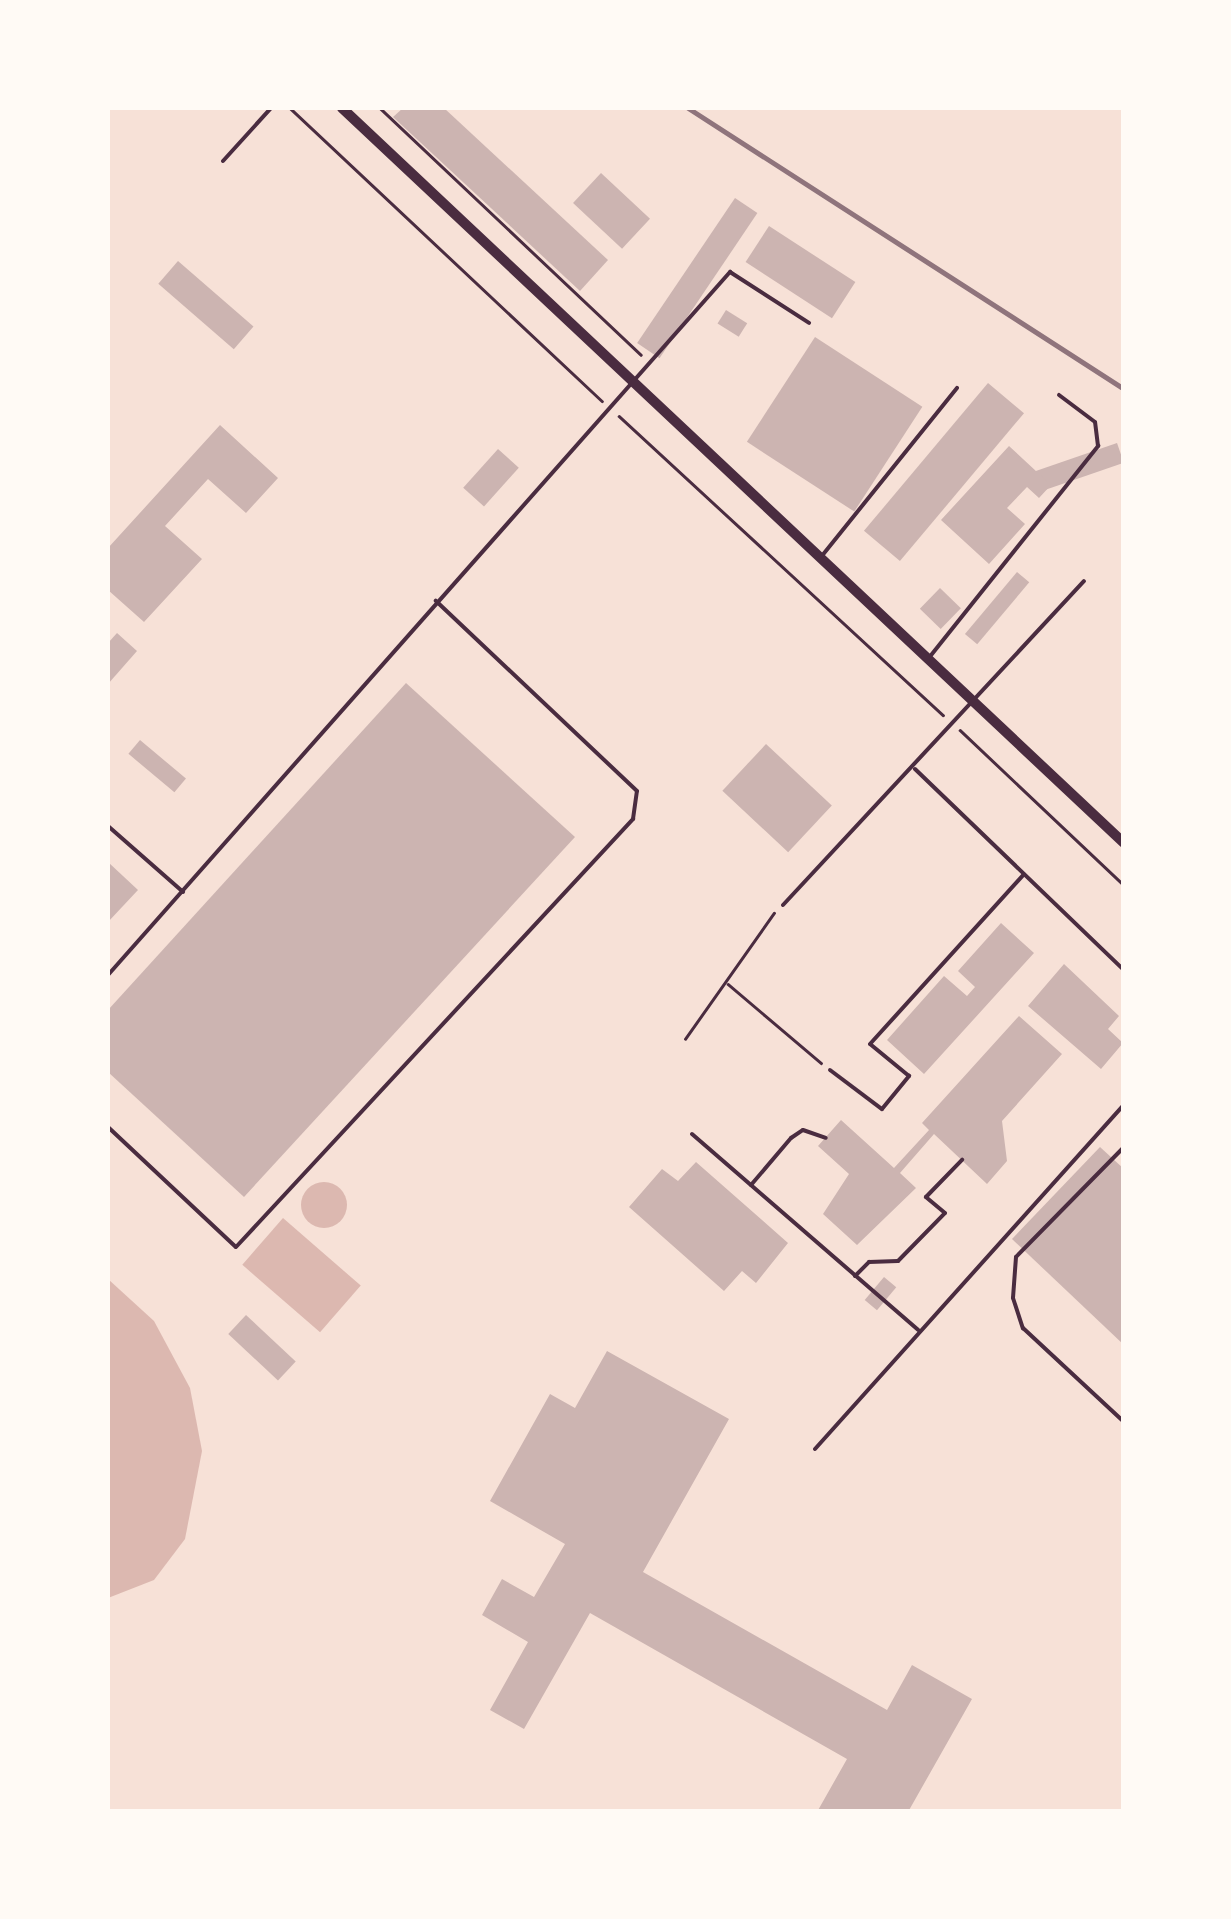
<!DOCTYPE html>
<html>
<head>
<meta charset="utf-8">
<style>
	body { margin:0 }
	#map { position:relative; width:1231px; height:1919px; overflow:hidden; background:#f7e1d7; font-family:"Sofia Sans Condensed",sans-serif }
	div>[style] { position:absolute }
	.water>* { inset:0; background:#dcb8b0; transform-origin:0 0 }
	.round { border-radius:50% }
	.building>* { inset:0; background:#ccb4b1; transform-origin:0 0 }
	.path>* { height:2.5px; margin:-1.25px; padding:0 1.25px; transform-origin:1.25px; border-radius:1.25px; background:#4a2c40 }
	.service>* { height:4px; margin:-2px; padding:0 2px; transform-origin:2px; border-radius:2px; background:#4a2c40 }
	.secondary>* { height:10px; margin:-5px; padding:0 5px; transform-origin:5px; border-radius:5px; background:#4a2c40 }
	.rail>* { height:5px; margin:-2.5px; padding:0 2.5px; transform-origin:2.5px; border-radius:2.5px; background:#8f747c }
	span { translate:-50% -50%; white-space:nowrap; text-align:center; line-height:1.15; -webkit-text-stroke:9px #fffaf5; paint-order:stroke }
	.frame { position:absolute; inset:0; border:110px solid #fffaf5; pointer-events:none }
</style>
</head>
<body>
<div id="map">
	<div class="water">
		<div class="round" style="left:301px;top:1182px;width:46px;height:46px"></div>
		<div style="left:283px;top:1218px;width:103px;height:62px;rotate:41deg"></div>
		<div style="clip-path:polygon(108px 1279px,154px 1321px,190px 1388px,202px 1451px,185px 1539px,154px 1580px,108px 1598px)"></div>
	</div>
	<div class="building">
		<div style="clip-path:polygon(403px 108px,444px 108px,608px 260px,580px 291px,393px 117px)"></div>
		<div style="left:601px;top:173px;width:67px;height:41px;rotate:43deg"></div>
		<div style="left:735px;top:198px;width:27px;height:175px;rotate:34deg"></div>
		<div style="left:769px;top:226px;width:103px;height:43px;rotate:33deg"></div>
		<div style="left:178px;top:261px;width:100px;height:30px;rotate:41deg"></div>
		<div style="left:726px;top:310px;width:25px;height:16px;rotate:32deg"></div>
		<div style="left:815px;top:337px;width:128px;height:125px;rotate:33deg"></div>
		<div style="left:988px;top:383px;width:47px;height:193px;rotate:40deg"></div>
		<div style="clip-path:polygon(220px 425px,278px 478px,246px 513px,208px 479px,165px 526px,202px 559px,144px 622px,108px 590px,108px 548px)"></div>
		<div style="left:1117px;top:443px;width:21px;height:92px;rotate:71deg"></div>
		<div style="clip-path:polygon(1009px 446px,1051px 485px,1039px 498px,1027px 487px,1007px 508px,1025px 524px,989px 564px,941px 520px)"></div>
		<div style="left:498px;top:449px;width:28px;height:52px;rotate:42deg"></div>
		<div style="left:1017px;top:572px;width:16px;height:81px;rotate:40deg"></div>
		<div style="left:940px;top:588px;width:29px;height:29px;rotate:44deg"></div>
		<div style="clip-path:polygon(117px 633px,137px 651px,108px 684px,108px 643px)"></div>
		<div style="clip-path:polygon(406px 683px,575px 837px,244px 1197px,108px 1072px,108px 1010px)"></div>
		<div style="left:140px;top:740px;width:60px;height:18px;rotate:40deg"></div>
		<div style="left:766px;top:744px;width:90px;height:64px;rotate:43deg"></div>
		<div style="clip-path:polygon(108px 862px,138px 890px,108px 922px)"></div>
		<div style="clip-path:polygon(1001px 923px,1034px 953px,924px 1074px,887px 1040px,944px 976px,967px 996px,975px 987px,958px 971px)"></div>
		<div style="clip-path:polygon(1064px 964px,1119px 1016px,1108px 1029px,1123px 1043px,1101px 1069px,1028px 1006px)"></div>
		<div style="clip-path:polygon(1019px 1016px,1062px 1054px,1002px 1121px,1007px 1161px,987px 1184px,934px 1134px,900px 1173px,916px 1188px,857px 1245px,823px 1214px,849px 1174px,818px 1146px,841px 1120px,894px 1168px,929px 1130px,922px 1123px)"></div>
		<div style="clip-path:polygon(1100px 1147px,1124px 1169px,1124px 1345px,1012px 1239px)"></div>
		<div style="clip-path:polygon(696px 1162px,788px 1243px,756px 1283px,742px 1271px,724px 1291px,629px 1207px,662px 1169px,678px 1181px)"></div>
		<div style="left:884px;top:1277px;width:16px;height:30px;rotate:40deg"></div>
		<div style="left:246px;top:1315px;width:68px;height:26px;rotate:43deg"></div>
		<div style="clip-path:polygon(607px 1351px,729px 1419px,643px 1572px,887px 1710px,912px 1665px,972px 1699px,908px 1812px,817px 1812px,847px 1759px,590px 1613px,524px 1729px,490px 1710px,528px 1642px,482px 1615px,502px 1579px,534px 1597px,565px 1544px,490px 1501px,550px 1394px,575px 1408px)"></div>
	</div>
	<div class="path">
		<div style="left:290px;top:108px;width:428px;rotate:43.2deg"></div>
		<div style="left:380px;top:108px;width:359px;rotate:43.4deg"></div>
		<div style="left:619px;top:416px;width:441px;rotate:42.7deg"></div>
		<div style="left:960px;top:730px;width:226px;rotate:43.4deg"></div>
		<div style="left:728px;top:984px;width:122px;rotate:40.3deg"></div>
		<div style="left:685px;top:1039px;width:154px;rotate:-54.8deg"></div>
	</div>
	<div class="service">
		<div style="left:223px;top:161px;width:72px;rotate:-47.8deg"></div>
		<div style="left:821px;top:557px;width:217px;rotate:-51.2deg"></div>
		<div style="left:928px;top:659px;width:273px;rotate:-51.4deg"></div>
		<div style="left:1098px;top:446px;width:24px;rotate:-97deg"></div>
		<div style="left:1095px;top:422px;width:45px;rotate:-143.1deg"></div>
		<div style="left:915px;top:769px;width:290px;rotate:43.9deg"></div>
		<div style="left:108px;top:826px;width:100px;rotate:41.3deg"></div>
		<div style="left:783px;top:905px;width:442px;rotate:-47.1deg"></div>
		<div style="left:108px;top:975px;width:939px;rotate:-48.5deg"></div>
		<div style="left:730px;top:272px;width:94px;rotate:32.8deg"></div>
		<div style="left:830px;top:1070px;width:65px;rotate:36.9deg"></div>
		<div style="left:882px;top:1109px;width:43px;rotate:-50.7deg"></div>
		<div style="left:909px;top:1076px;width:50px;rotate:-140.6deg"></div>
		<div style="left:870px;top:1044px;width:229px;rotate:-47.8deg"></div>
		<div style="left:108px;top:1127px;width:175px;rotate:43.2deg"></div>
		<div style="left:236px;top:1247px;width:584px;rotate:-47.15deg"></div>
		<div style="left:633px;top:819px;width:28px;rotate:-82deg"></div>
		<div style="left:637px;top:791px;width:277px;rotate:-136.6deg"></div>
		<div style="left:692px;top:1134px;width:299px;rotate:40.9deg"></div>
		<div style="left:1124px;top:1147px;width:154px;rotate:134.5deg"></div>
		<div style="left:1016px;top:1257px;width:41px;rotate:94.2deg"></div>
		<div style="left:1013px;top:1298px;width:32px;rotate:72deg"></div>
		<div style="left:1023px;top:1328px;width:138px;rotate:42.9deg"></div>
		<div style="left:751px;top:1185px;width:62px;rotate:-49.6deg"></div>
		<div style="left:791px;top:1138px;width:14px;rotate:-34deg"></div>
		<div style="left:803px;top:1130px;width:24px;rotate:19deg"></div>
		<div style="left:855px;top:1276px;width:20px;rotate:-45deg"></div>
		<div style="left:869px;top:1262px;width:29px;rotate:-2deg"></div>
		<div style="left:898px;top:1261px;width:67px;rotate:-45.6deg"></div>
		<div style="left:945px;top:1213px;width:25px;rotate:-140deg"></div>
		<div style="left:926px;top:1197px;width:52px;rotate:-45.8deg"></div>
		<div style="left:815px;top:1449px;width:462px;rotate:-48.1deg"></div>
	</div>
	<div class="secondary">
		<div style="left:342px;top:108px;width:1073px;rotate:43.23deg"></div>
	</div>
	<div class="rail">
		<div style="left:688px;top:108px;width:519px;rotate:32.8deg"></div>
	</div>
	<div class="frame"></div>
</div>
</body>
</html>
